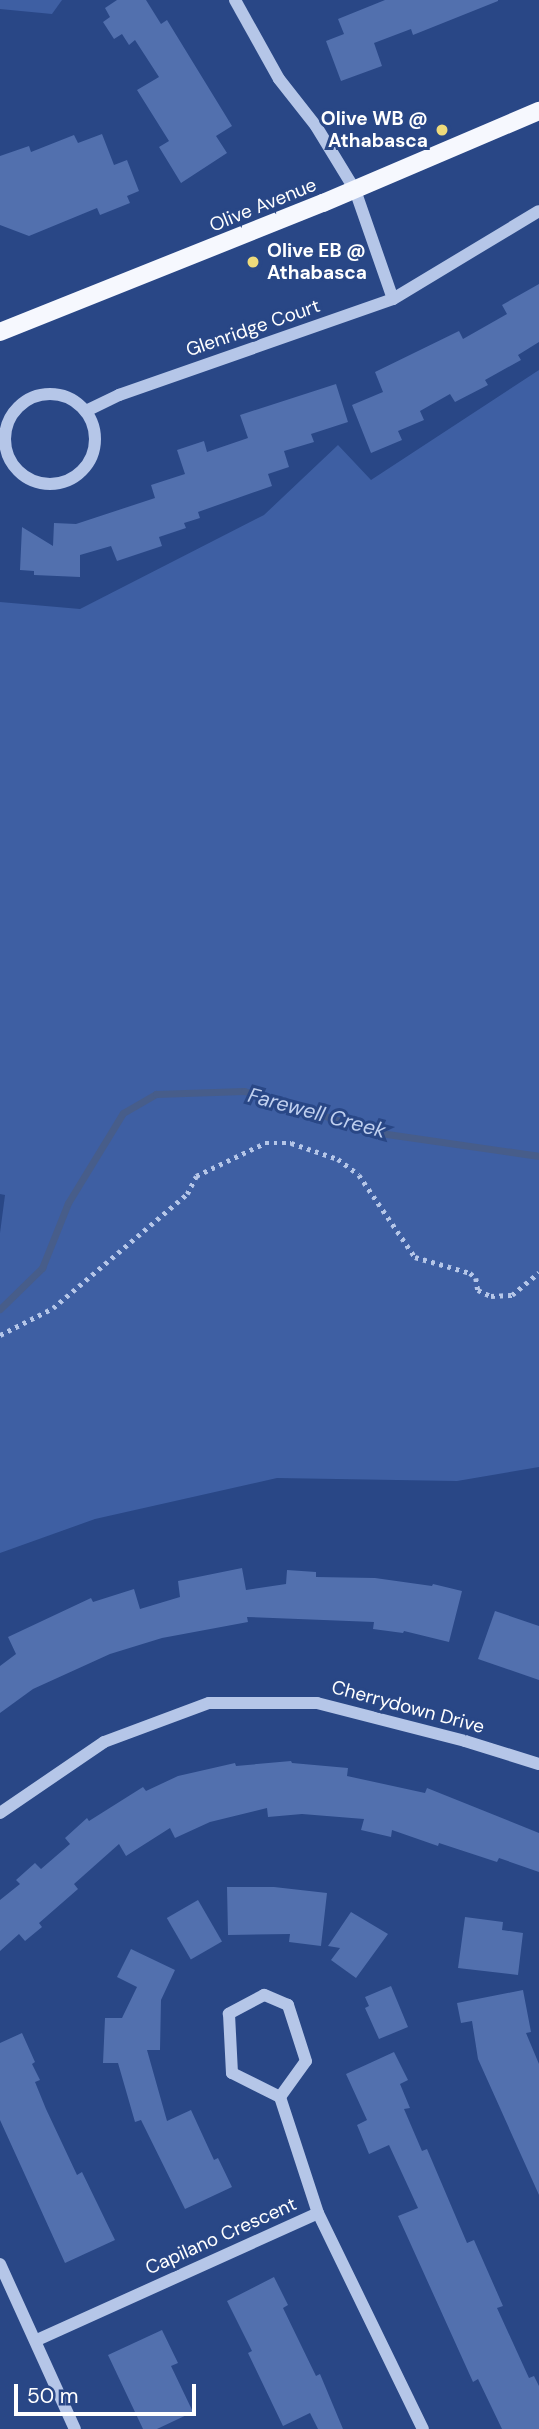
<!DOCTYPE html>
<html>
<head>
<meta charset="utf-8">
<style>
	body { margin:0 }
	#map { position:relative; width:539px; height:2429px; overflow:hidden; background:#294786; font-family:"DM Sans",sans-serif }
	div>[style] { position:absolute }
	.green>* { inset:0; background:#3e5fa3 }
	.stream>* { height:7px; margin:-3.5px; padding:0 3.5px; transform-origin:3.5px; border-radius:3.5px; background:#475d8a }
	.building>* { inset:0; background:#5270ae; transform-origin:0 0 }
	.path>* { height:4.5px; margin-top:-2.25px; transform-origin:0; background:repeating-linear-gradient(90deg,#b5c6e8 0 3.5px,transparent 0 8.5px) }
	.minor>* { height:12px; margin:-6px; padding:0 6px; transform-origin:6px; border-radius:6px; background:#b5c6e8 }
	.minor>.ring { margin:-6px; padding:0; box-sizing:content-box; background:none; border:12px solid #b5c6e8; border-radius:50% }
	.major>* { height:18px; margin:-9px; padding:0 9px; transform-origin:9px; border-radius:9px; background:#f6f8fe }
	.dots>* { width:19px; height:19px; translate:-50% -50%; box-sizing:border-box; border:4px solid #294786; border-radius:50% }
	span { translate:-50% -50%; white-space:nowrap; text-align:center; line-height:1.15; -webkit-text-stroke:6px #294786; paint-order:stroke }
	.poi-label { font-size:19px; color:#fff; font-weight:700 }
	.right { translate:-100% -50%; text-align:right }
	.left { translate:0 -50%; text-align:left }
	.street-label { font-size:19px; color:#fff }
	.water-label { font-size:21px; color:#c0d0ef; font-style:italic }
	.scale { position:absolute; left:14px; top:2384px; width:182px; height:32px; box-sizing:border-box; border:4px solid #fff; border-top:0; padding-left:9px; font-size:21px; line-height:24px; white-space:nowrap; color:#fff; -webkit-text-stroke:5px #294786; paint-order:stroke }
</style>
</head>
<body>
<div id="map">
	<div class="green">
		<div style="clip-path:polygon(0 0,62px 0,52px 14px,0 9px)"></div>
		<div style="clip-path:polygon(539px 370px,539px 1467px,457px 1481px,277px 1478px,95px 1519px,0 1553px,0 1233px,5px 1195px,0 1194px,0 602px,80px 609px,264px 515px,338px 445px,371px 480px)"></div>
	</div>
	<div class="stream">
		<div style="left:0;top:1309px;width:59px;rotate:-44.3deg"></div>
		<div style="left:42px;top:1268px;width:70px;rotate:-68.2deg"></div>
		<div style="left:68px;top:1203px;width:105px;rotate:-58.6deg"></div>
		<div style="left:123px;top:1113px;width:38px;rotate:-30deg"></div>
		<div style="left:156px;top:1094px;width:88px;rotate:-2deg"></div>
		<div style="left:244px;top:1091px;width:142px;rotate:17.2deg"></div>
		<div style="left:380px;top:1133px;width:161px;rotate:8.2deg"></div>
	</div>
	<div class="building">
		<div style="clip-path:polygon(117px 0,146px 0,161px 24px,167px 20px,232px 126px,216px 136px,227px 153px,181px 183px,159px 147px,169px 141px,137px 90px,159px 77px,135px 40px,129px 45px,122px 34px,114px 39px,103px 22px,110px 17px,105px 8px)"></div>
		<div style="clip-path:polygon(385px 0,498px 0,498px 1px,413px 35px,411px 29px,374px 43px,382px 66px,341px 81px,326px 41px,344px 34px,338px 19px)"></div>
		<div style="clip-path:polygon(102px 134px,114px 165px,127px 160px,139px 191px,127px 196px,130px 203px,100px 215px,97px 208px,29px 236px,0 225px,0 156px,29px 146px,31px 152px,74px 135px,78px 143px)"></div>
		<div style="clip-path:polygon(539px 284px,539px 342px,518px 355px,521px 360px,485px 380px,488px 385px,455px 402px,450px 394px,420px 411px,424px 420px,398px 431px,402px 440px,371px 453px,352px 405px,383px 392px,375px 372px,459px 331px,463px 339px,507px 314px,502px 305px)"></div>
		<div style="clip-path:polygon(336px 384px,348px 422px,311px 434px,314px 442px,284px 451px,289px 467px,268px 474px,272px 486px,198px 512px,200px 518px,184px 523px,186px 528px,159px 537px,162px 546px,117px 561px,111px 546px,80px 555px,80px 577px,34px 575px,34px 571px,20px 570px,22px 527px,53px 546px,54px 523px,76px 524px,155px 498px,151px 485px,185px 474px,177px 450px,204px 441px,207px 452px,248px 438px,240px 415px)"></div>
		<div style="clip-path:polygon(242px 1568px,246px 1590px,286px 1584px,287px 1570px,316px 1572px,316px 1577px,375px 1578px,432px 1586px,433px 1584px,462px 1591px,449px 1642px,404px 1631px,403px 1633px,373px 1629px,374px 1622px,247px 1617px,248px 1622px,162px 1638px,110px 1654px,33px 1689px,0 1713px,0 1666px,16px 1654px,8px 1637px,91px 1598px,93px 1602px,134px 1589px,140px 1609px,180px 1597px,178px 1581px)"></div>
		<div style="clip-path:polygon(495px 1611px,539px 1626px,539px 1680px,478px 1659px)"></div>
		<div style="clip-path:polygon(291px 1761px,292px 1763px,348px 1768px,347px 1776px,425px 1793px,427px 1788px,539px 1833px,539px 1872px,499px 1858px,497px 1862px,439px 1843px,438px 1846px,392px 1830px,391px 1837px,361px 1830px,364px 1819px,302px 1814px,268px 1817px,267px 1808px,210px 1822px,175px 1838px,170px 1828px,126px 1856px,119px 1844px,74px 1884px,78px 1889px,39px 1923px,42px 1927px,25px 1941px,19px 1934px,0 1951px,0 1900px,20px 1884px,16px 1880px,35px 1863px,41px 1869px,70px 1844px,65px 1838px,87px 1818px,89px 1821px,143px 1787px,146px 1791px,178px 1776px,235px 1763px,236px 1766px)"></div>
		<div style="clip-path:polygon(227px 1887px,274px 1887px,327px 1893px,321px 1946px,289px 1942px,290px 1934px,228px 1935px)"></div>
		<div style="left:198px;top:1900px;width:48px;height:36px;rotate:60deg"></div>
		<div style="clip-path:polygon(351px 1912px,388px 1934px,356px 1978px,331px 1960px,340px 1948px,328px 1946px)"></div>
		<div style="clip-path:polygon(465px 1917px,503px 1922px,502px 1930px,523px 1933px,518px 1975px,458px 1968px)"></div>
		<div style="clip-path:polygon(131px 1949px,175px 1970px,161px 2000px,160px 2050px,147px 2050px,167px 2121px,191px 2110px,214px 2160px,218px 2158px,232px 2187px,185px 2209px,141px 2120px,135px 2122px,118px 2063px,103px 2063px,105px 2018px,122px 2018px,137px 1987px,117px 1977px)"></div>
		<div style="clip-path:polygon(391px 1986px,408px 2027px,379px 2039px,365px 2008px,369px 2006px,365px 1997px)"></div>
		<div style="clip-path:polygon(523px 1990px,531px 2032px,526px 2033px,539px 2064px,539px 2195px,478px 2059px,472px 2021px,461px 2023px,457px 2003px)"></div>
		<div style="clip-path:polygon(22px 2033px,35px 2062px,32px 2064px,40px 2080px,35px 2082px,46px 2109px,77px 2175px,82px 2172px,115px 2240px,65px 2263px,0 2120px,0 2043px)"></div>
		<div style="clip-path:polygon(394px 2052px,408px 2080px,400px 2084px,410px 2108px,404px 2109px,422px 2151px,427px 2149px,467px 2243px,474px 2240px,503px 2306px,497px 2308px,529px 2378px,534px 2376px,539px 2386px,539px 2429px,502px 2429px,478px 2379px,473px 2382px,398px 2216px,418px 2208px,389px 2145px,369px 2154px,357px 2125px,367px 2120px,346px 2074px)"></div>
		<div style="clip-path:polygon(274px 2277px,288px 2305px,283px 2308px,316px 2376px,320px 2374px,343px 2429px,318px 2429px,310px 2413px,283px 2426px,248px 2353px,252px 2351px,227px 2301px)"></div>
		<div style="clip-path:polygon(162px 2330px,178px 2363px,171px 2366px,193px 2412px,157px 2429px,143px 2429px,108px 2355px)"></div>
	</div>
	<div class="path">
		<div style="left:0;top:1335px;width:59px;rotate:-27deg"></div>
		<div style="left:53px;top:1308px;width:176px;rotate:-40.4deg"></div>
		<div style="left:187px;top:1194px;width:20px;rotate:-63deg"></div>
		<div style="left:196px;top:1176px;width:76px;rotate:-25.6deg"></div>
		<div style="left:265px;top:1143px;width:26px"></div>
		<div style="left:291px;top:1143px;width:50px;rotate:18.8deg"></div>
		<div style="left:338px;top:1159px;width:26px;rotate:37deg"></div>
		<div style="left:359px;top:1175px;width:99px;rotate:55.7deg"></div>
		<div style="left:415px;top:1257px;width:57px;rotate:16.2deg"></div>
		<div style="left:470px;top:1273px;width:8px;rotate:40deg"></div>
		<div style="left:476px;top:1278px;width:12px;rotate:81deg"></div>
		<div style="left:478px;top:1290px;width:14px;rotate:25deg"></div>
		<div style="left:491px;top:1296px;width:21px;rotate:-3deg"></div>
		<div style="left:512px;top:1295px;width:35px;rotate:-40deg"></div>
	</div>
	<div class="minor">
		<div style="left:235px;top:0;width:90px;rotate:60.9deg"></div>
		<div style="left:279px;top:79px;width:60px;rotate:51.8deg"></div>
		<div style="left:316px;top:126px;width:75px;rotate:58.6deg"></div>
		<div style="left:355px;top:190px;width:115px;rotate:70.8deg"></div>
		<div class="ring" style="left:5px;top:394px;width:78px;height:78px"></div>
		<div style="left:86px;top:411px;width:37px;rotate:-26deg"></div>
		<div style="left:119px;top:395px;width:290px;rotate:-19.3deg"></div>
		<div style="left:393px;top:299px;width:170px;rotate:-31.1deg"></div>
		<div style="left:0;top:1813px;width:126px;rotate:-34.3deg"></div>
		<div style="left:104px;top:1742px;width:112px;rotate:-20.4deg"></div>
		<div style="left:209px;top:1703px;width:108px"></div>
		<div style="left:317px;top:1703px;width:153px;rotate:14.4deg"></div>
		<div style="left:465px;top:1741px;width:77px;rotate:17.3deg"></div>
		<div style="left:280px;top:2097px;width:44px;rotate:-54.2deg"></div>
		<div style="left:306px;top:2061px;width:59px;rotate:-107.8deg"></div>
		<div style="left:288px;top:2005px;width:26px;rotate:-157deg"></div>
		<div style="left:264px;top:1995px;width:40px;rotate:152deg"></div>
		<div style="left:229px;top:2014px;width:59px;rotate:87.1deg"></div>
		<div style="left:232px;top:2073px;width:54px;rotate:26.6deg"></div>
		<div style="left:280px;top:2097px;width:122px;rotate:71.9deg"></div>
		<div style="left:0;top:2264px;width:181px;rotate:65.6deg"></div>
		<div style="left:37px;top:2340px;width:308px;rotate:-24.3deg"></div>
		<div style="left:318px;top:2213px;width:240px;rotate:64.1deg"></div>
	</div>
	<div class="major">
		<div style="left:0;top:332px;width:348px;rotate:-21.8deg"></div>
		<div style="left:323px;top:203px;width:235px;rotate:-23.1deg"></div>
	</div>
	<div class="dots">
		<div style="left:442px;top:130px;background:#efdb7b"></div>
		<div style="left:253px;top:262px;background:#efdb7b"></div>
	</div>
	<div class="poi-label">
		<span class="right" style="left:428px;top:130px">Olive WB @<br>Athabasca</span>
		<span class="left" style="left:267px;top:262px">Olive EB @<br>Athabasca</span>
	</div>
	<div class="street-label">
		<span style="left:263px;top:205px;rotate:-22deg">Olive Avenue</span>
		<span style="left:253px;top:328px;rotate:-19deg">Glenridge Court</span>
		<span style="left:408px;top:1707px;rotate:15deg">Cherrydown Drive</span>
		<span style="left:221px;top:2236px;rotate:-24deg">Capilano Crescent</span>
	</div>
	<div class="water-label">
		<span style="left:317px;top:1113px;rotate:15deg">Farewell Creek</span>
	</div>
	<div class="scale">50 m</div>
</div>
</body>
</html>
